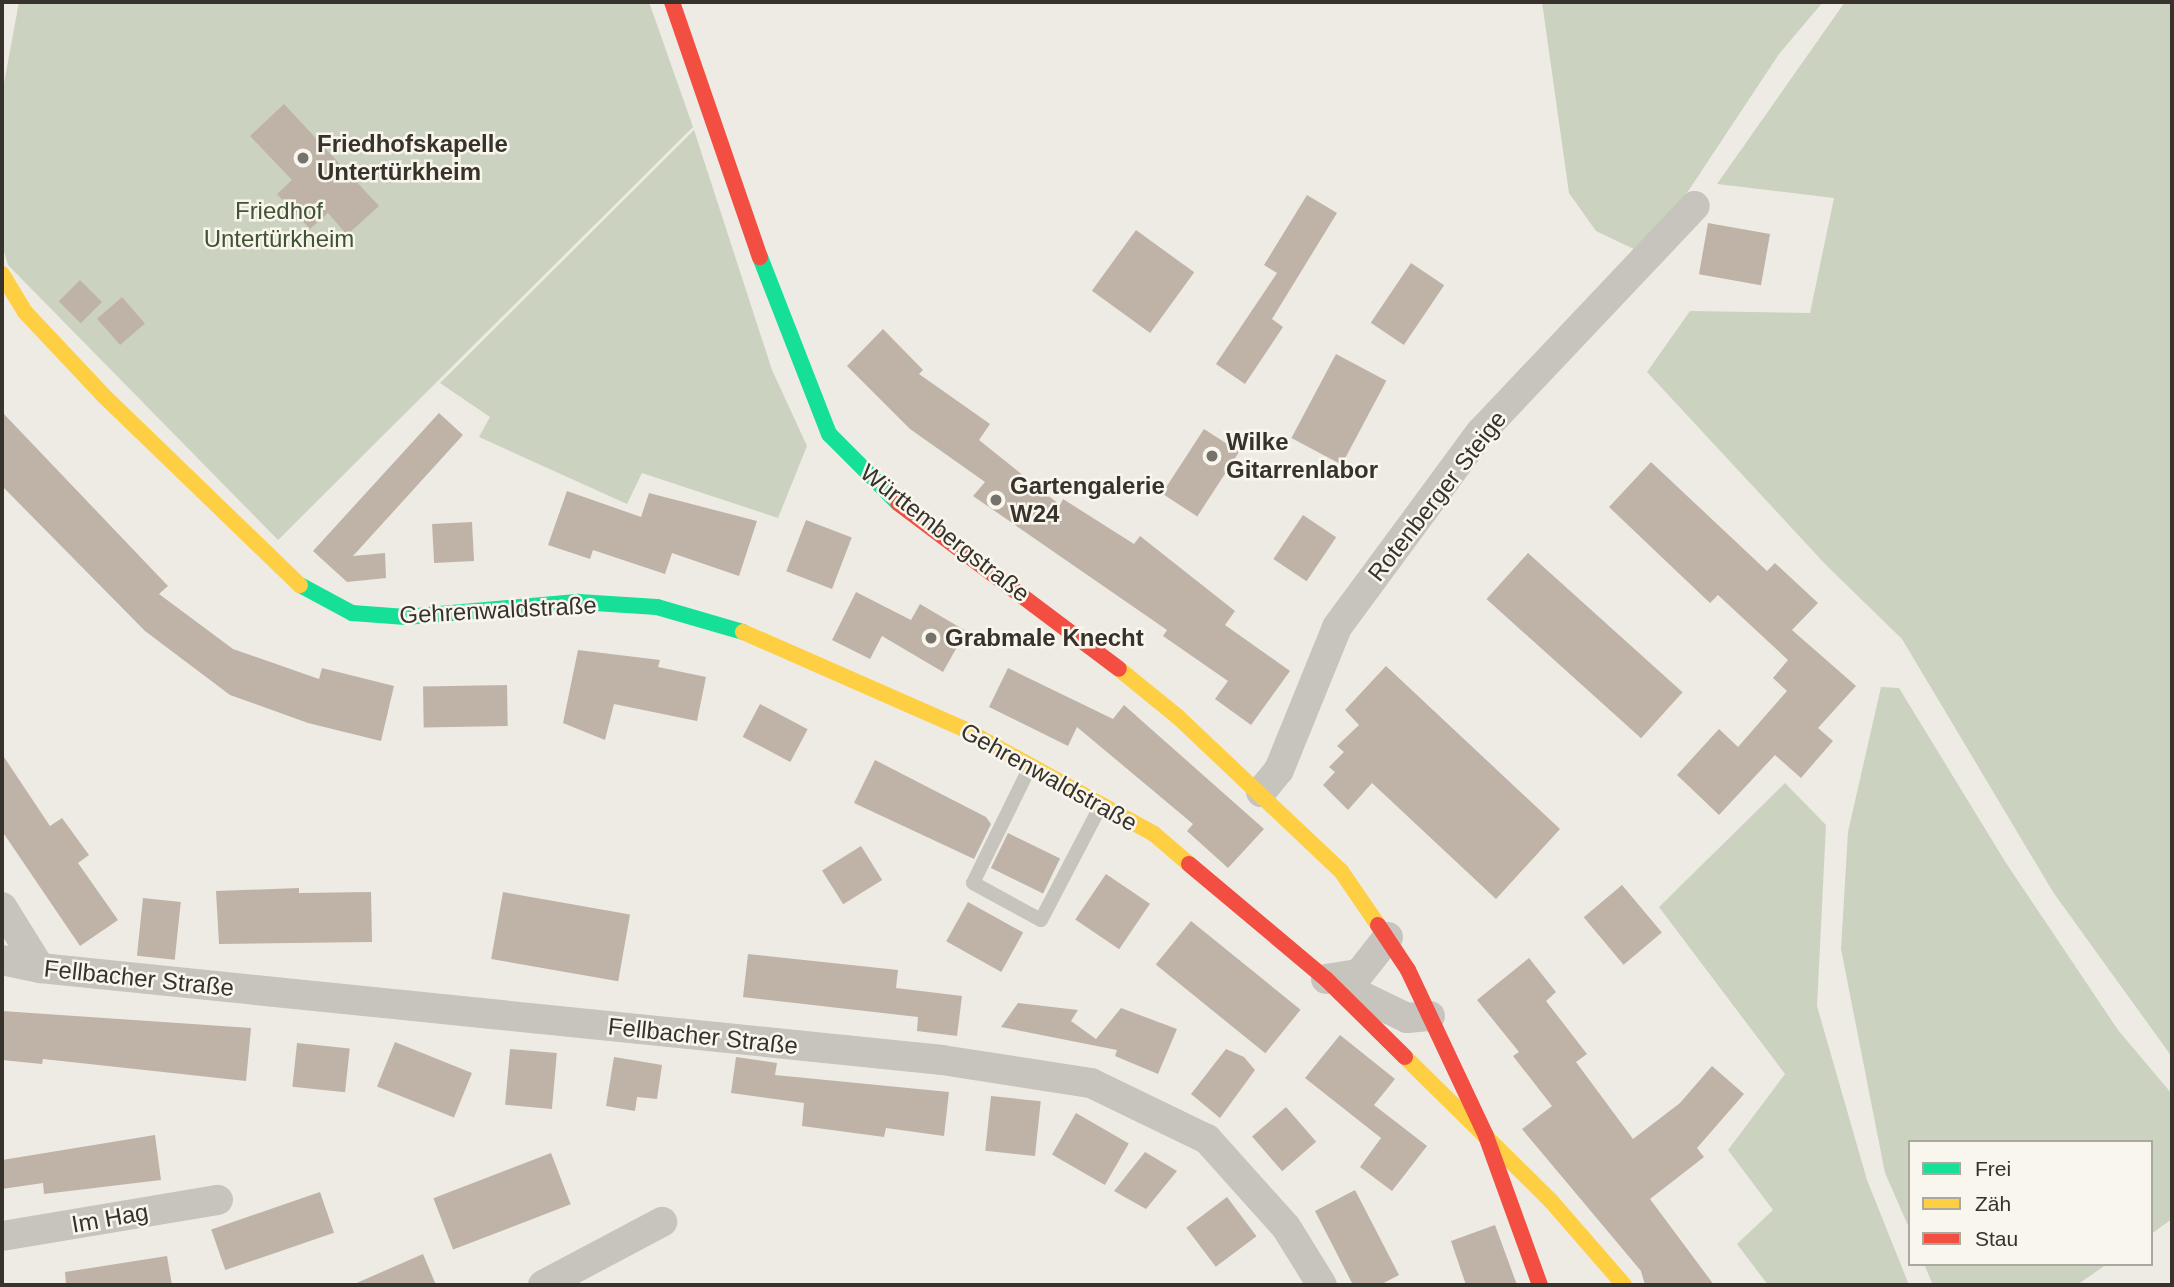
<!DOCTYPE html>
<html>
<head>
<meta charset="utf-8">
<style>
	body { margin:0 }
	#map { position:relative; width:2174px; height:1287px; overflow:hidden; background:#eeebe4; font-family:Arial,sans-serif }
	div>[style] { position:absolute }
	.green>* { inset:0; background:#cbd2c0 }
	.building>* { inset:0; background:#bfb3a8; transform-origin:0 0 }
	.lane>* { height:14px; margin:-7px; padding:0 7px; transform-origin:7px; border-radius:7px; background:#c7c3bd }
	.street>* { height:30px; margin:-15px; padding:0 15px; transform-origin:15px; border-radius:15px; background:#c7c3bd }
	.fast>* { height:16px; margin:-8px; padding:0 8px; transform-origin:8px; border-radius:8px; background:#16e098 }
	.slow>* { height:16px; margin:-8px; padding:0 8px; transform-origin:8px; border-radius:8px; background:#ffcf43 }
	.jam>* { height:16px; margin:-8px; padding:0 8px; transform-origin:8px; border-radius:8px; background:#f24e42 }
	.dots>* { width:19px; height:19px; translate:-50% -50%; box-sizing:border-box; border:4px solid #f9f6ed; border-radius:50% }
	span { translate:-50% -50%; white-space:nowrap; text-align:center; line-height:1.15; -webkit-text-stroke:5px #f9f6ed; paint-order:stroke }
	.poi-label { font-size:24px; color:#37322b; font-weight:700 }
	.left { translate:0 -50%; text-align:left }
	.park-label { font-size:24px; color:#405332 }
	.street-label { font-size:24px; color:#37322b }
	.frame { position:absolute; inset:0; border:4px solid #37322b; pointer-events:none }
	.legend { position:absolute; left:1908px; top:1140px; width:245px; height:126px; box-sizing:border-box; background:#f9f6ed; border:2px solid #aba89f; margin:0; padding:9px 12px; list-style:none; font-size:21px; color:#37322b }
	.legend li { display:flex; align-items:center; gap:14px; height:35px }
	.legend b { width:35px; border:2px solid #aba89f }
</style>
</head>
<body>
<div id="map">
	<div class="green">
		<div style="clip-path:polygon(19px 2px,649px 2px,693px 127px,278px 540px,8px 265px,2px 244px,2px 94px)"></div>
		<div style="clip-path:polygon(1542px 2px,1823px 2px,1779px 54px,1677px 208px,1638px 251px,1596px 231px,1569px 193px)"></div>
		<div style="clip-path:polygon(1845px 2px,2172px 2px,2172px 1057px,2053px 892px,1902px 639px,1827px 566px,1647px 372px,1690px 311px,1810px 313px,1834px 198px,1717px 184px)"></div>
		<div style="clip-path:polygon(694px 130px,772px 370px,807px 446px,778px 518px,642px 473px,627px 504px,479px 437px,490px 417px,440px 383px)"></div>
		<div style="clip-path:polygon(1881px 687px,1899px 688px,2006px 863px,2118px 1030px,2172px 1094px,2172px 1219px,2151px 1234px,2151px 1142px,1910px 1142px,1910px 1230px,1885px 1173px,1841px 949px,1848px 832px)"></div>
		<div style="clip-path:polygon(1785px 783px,1826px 825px,1817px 1006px,1867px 1180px,1909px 1285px,1768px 1285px,1737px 1244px,1773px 1210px,1728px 1150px,1785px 1074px,1659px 907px)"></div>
		<div style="clip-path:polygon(1924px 1264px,2107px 1264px,2077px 1285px,1933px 1285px)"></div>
	</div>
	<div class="building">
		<div style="clip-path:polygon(284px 104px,379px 206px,347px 235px,328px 213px,310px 229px,277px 194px,292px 180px,250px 136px)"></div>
		<div style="clip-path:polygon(1307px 195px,1337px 213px,1272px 319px,1283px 327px,1245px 384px,1216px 364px,1277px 273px,1264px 265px)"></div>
		<div style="left:1708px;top:223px;width:63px;height:52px;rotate:10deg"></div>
		<div style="left:1136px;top:230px;width:72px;height:75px;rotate:36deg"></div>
		<div style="left:1411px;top:263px;width:40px;height:72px;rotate:34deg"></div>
		<div style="left:80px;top:280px;width:31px;height:30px;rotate:45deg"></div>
		<div style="left:122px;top:297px;width:35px;height:33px;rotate:49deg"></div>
		<div style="clip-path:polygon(883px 329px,923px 370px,919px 374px,990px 424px,979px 440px,1060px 505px,1063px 499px,1134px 544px,1140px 536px,1235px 611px,1225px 625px,1290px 671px,1251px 725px,1215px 699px,1228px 681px,1163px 636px,1167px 630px,973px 496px,985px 482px,910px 429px,847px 366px)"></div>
		<div style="left:1336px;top:354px;width:57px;height:95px;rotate:28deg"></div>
		<div style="clip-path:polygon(2px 412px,168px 586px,159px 594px,233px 649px,319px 679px,322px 668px,394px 686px,381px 741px,308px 723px,230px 695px,145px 631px,2px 486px)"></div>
		<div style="clip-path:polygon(439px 413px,463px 435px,353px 556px,385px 553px,386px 578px,347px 582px,313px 551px)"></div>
		<div style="left:1204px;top:429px;width:42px;height:77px;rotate:33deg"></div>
		<div style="clip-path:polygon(1651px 462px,1767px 571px,1775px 563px,1818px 603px,1792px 630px,1856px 686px,1818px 728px,1833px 741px,1801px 778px,1775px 755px,1719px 815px,1677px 775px,1719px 729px,1738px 747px,1787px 691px,1773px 678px,1788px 660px,1718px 595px,1710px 603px,1609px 507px)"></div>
		<div style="clip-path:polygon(567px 491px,641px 517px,649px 493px,757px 521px,739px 576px,672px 553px,665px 574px,593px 550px,590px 559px,548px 545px)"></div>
		<div style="left:1303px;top:515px;width:40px;height:53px;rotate:34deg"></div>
		<div style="left:806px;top:520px;width:49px;height:55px;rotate:21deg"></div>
		<div style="left:472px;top:522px;width:39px;height:40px;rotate:87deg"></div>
		<div style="left:1528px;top:553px;width:208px;height:62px;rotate:42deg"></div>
		<div style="clip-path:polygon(856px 592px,911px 620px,920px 604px,966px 631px,943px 672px,882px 636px,870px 659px,832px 640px)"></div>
		<div style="clip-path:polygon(578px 650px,660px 660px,658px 667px,706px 677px,697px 721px,614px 704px,605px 740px,563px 723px)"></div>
		<div style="clip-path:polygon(1386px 666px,1560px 829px,1496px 899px,1372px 783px,1348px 810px,1323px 785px,1335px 772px,1329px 767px,1344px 752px,1337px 746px,1359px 725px,1345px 710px)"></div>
		<div style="clip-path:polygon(1008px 668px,1113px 719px,1124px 705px,1264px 829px,1228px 868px,1187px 831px,1193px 824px,1077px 727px,1068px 746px,989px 707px)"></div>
		<div style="left:507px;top:685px;width:41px;height:84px;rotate:89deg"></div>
		<div style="left:760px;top:704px;width:54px;height:37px;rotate:28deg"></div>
		<div style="clip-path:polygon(2px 754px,50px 826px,62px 818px,89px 855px,78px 863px,118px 920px,80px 946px,2px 831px)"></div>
		<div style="clip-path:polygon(875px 760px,986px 817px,991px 824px,974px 859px,854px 803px)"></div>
		<div style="left:1008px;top:833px;width:58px;height:39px;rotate:26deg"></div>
		<div style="left:861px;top:846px;width:40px;height:46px;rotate:58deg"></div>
		<div style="left:1106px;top:874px;width:53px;height:55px;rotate:34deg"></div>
		<div style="left:1622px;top:885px;width:62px;height:50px;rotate:50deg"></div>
		<div style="clip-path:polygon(299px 888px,299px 893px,371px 892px,372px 942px,219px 944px,216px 891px)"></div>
		<div style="left:503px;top:892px;width:129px;height:68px;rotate:10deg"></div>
		<div style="left:143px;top:898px;width:38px;height:58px;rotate:6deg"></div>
		<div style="left:968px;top:902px;width:63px;height:45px;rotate:29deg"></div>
		<div style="left:1191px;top:921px;width:141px;height:56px;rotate:39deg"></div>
		<div style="clip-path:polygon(748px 954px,898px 970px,896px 988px,962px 996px,957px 1036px,917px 1031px,918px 1017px,743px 997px)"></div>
		<div style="clip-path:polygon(1529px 958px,1556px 992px,1546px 1001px,1587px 1054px,1576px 1062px,1633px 1139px,1680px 1103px,1712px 1066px,1744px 1094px,1697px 1148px,1704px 1157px,1650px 1199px,1714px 1285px,1645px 1285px,1641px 1271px,1522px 1129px,1552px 1106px,1513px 1056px,1519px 1052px,1477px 1000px)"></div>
		<div style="clip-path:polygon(1018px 1003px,1078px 1010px,1071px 1021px,1096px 1039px,1121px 1008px,1177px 1029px,1158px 1074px,1115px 1056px,1117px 1050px,1001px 1027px)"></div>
		<div style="clip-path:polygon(2px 1011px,251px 1028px,246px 1081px,43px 1059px,42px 1064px,2px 1060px)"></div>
		<div style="clip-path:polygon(1340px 1035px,1395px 1079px,1374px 1105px,1427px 1146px,1392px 1191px,1360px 1167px,1381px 1138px,1305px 1078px)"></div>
		<div style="left:395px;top:1042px;width:83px;height:48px;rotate:22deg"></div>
		<div style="left:297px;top:1043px;width:53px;height:44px;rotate:6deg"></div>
		<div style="left:510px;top:1049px;width:47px;height:56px;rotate:5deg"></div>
		<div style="clip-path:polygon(1226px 1049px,1244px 1057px,1255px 1070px,1220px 1118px,1191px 1094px)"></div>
		<div style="clip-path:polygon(614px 1057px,662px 1065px,657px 1099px,637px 1097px,635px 1111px,606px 1106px)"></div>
		<div style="clip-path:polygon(736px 1057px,777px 1063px,775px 1075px,949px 1092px,944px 1136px,886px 1128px,884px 1137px,802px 1126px,804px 1103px,731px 1093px)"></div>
		<div style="left:991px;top:1096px;width:50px;height:55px;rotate:6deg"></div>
		<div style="left:1286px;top:1107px;width:46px;height:45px;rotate:49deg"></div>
		<div style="left:1076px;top:1113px;width:61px;height:48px;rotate:30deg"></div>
		<div style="clip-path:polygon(155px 1135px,161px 1180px,44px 1194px,43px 1183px,2px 1189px,2px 1160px)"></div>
		<div style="clip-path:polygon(1145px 1152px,1177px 1171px,1146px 1209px,1114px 1191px)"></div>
		<div style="left:551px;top:1153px;width:55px;height:126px;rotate:69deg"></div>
		<div style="clip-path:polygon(1355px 1190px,1399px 1275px,1380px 1285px,1353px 1285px,1315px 1211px)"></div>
		<div style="left:320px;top:1192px;width:43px;height:115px;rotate:71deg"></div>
		<div style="left:1227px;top:1197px;width:49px;height:51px;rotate:53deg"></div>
		<div style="clip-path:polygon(1495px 1225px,1517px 1285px,1466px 1285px,1451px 1241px)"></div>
		<div style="clip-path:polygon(423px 1254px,436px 1285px,352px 1285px)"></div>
		<div style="clip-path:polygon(167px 1256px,172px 1285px,66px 1285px,65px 1272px)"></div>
	</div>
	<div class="lane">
		<div style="left:1030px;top:767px;width:129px;rotate:116.2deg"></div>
		<div style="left:973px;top:883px;width:77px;rotate:28.6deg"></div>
		<div style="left:1041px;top:920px;width:130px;rotate:-62.4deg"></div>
	</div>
	<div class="street">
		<div style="left:1261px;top:792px;width:28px;rotate:-51deg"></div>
		<div style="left:1279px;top:770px;width:154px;rotate:-67.9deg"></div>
		<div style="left:1337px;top:627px;width:242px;rotate:-53.6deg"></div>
		<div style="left:1481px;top:432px;width:311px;rotate:-46.6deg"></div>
		<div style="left:2px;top:907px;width:72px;rotate:58.1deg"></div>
		<div style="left:2px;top:960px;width:39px;rotate:12deg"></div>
		<div style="left:40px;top:968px;width:907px;rotate:5.82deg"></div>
		<div style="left:942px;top:1060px;width:151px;rotate:8.8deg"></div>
		<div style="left:1091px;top:1083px;width:129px;rotate:25.8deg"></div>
		<div style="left:1207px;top:1139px;width:118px;rotate:48.1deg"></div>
		<div style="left:1286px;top:1227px;width:68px;rotate:58.2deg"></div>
		<div style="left:1326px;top:979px;width:33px;rotate:-9deg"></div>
		<div style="left:1359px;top:974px;width:47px;rotate:-51.9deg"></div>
		<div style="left:1345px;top:988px;width:69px;rotate:25.8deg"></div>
		<div style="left:1407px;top:1018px;width:23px;rotate:-5deg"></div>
		<div style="left:2px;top:1236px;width:219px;rotate:-9.5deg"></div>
		<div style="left:543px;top:1285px;width:135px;rotate:-27.9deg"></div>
	</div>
	<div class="fast">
		<div style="left:760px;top:257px;width:190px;rotate:68.7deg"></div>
		<div style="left:829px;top:434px;width:98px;rotate:45deg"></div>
		<div style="left:300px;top:585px;width:59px;rotate:28.3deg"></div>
		<div style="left:352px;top:613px;width:54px;rotate:4.2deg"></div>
		<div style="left:406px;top:617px;width:174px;rotate:-5deg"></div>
		<div style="left:579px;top:602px;width:78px;rotate:3.7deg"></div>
		<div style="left:657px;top:607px;width:90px;rotate:16.2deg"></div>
	</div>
	<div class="slow">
		<div style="left:2px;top:274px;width:44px;rotate:58.8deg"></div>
		<div style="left:25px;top:312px;width:117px;rotate:46.7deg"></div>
		<div style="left:105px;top:397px;width:271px;rotate:44deg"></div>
		<div style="left:743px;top:632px;width:241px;rotate:23.7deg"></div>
		<div style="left:964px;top:729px;width:217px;rotate:28.9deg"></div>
		<div style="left:1154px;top:834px;width:46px;rotate:40.6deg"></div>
		<div style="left:1119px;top:669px;width:76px;rotate:39.1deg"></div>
		<div style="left:1178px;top:717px;width:224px;rotate:43.4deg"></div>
		<div style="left:1341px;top:871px;width:65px;rotate:55.6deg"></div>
		<div style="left:1405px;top:1057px;width:205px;rotate:44.6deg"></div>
		<div style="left:1551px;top:1201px;width:111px;rotate:49deg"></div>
	</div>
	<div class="jam">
		<div style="left:672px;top:2px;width:270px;rotate:71deg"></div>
		<div style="left:898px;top:503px;width:276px;rotate:36.9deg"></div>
		<div style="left:1189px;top:864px;width:179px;rotate:40deg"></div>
		<div style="left:1326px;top:979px;width:111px;rotate:44.6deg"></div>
		<div style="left:1378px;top:925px;width:54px;rotate:56.3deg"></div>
		<div style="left:1408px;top:970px;width:183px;rotate:64.8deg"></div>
		<div style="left:1486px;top:1136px;width:158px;rotate:70.1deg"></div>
	</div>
	<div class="dots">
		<div style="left:303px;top:158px;background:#77736c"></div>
		<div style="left:1212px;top:456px;background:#77736c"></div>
		<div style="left:996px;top:500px;background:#77736c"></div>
		<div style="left:931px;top:638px;background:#77736c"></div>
	</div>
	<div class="poi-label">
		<span class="left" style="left:317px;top:158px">Friedhofskapelle<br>Untertürkheim</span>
		<span class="left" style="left:1226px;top:456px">Wilke<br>Gitarrenlabor</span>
		<span class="left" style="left:1010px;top:500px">Gartengalerie<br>W24</span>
		<span class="left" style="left:945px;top:638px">Grabmale Knecht</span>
	</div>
	<div class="park-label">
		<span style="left:279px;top:225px">Friedhof<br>Untertürkheim</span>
	</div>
	<div class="street-label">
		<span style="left:1437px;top:496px;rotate:-52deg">Rotenberger Steige</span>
		<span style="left:945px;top:533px;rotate:38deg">Württembergstraße</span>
		<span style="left:498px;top:610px;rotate:-3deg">Gehrenwaldstraße</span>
		<span style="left:1049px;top:777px;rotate:29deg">Gehrenwaldstraße</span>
		<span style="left:139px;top:978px;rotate:6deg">Fellbacher Straße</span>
		<span style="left:703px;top:1036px;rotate:6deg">Fellbacher Straße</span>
		<span style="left:110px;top:1218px;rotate:-10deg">Im Hag</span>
	</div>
	<div class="frame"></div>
	<ul class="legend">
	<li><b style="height:9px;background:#16e098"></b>Frei</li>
	<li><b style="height:9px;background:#ffcf43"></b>Zäh</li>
	<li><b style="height:9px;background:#f24e42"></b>Stau</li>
	</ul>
</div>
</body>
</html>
